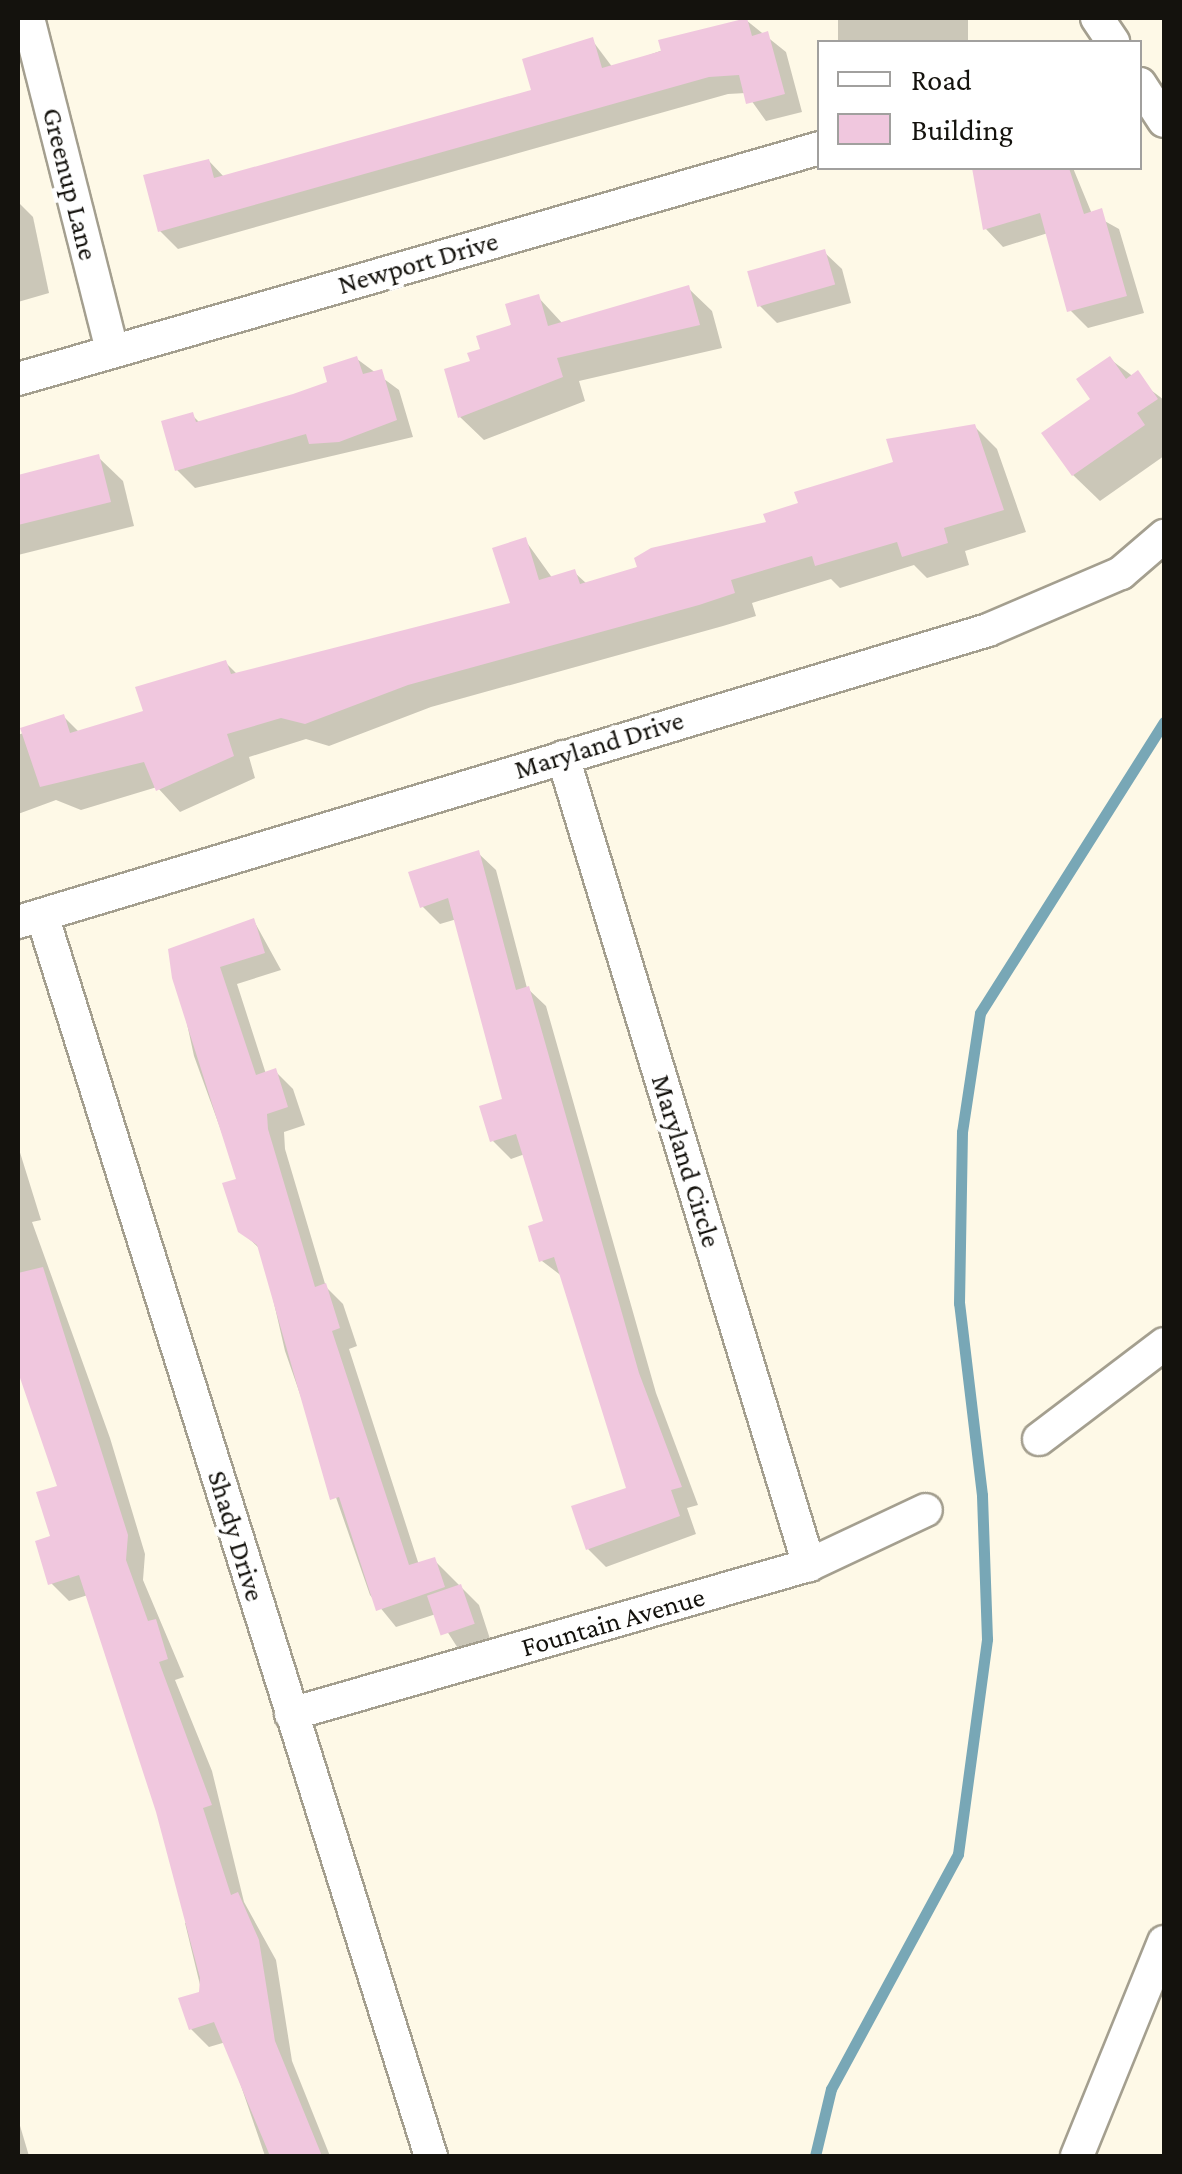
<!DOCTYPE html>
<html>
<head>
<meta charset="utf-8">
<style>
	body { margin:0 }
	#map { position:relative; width:1182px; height:2174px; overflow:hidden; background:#fef9e7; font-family:"Crimson Pro",serif }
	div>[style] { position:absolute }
	.shadow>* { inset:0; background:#0003; transform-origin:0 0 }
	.stream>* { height:11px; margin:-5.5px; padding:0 5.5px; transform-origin:5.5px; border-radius:5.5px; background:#78a7b6 }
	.building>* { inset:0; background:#f0c7de; transform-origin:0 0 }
	.roads { filter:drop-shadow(2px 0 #a49f8f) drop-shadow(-2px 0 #a49f8f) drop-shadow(0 2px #a49f8f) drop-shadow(0 -2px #a49f8f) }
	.street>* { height:32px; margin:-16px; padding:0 16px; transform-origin:16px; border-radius:16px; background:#fff }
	span { translate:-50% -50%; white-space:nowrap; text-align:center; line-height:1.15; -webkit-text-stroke:9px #fff; paint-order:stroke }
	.street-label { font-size:28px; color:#14120d }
	.frame { position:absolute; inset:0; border:20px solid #14120d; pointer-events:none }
	.legend { position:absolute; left:817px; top:40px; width:325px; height:130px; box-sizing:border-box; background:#fff; border:2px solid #a1a09e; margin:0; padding:12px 18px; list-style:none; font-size:30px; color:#14120d }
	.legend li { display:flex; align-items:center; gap:20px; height:50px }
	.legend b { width:50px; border:2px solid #a1a09e }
</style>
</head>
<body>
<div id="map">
	<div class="shadow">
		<div style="left:838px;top:18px;width:130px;height:25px"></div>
		<div style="clip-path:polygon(746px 20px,786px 52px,802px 112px,766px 121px,746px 93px,728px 94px,178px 249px,160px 231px,209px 161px,225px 178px,534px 92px,592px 40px,613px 68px)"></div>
		<div style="clip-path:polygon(974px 168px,1073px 168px,1092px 214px,1119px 229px,1144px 313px,1088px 328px,1070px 310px,1048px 233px,1003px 247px,986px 229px)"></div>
		<div style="clip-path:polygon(18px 202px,33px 217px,49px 293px,18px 302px)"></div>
		<div style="clip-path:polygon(824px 252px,842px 269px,851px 303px,777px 323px,759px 305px)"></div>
		<div style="clip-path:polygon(688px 288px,712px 311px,722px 348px,579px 381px,585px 401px,484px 440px,460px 417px,473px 363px,538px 297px,563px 324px)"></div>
		<div style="clip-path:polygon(357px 359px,399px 390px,413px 437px,195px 488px,177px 470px,192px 415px,200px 423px,330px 384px)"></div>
		<div style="clip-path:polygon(1110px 359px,1164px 400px,1164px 456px,1100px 501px,1073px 475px)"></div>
		<div style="clip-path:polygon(974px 426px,997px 449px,1026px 532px,965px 551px,969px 565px,927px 578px,914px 565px,840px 588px,831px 579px,752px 603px,756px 616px,723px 626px,431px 707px,329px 746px,306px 739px,249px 757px,255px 778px,180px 812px,157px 787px,81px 810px,56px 800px,18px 814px,18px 735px,64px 717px,80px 733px,146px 712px,226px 663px,238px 675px,513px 604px,525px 540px,553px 579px,574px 572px,587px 584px,769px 524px,896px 464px,890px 441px)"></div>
		<div style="clip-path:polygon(98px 457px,123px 481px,134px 526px,18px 555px,18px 478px)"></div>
		<div style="clip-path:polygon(478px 853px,496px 870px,527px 988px,546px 1006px,656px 1393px,698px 1505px,687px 1508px,696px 1534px,606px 1567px,588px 1549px,629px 1490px,563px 1277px,542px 1261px,546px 1223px,525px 1154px,511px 1159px,493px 1141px,505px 1101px,457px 919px,440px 924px,422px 906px)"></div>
		<div style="clip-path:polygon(254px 921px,281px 970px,237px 984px,266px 1074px,275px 1071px,293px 1089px,305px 1125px,284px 1132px,285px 1149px,326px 1287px,343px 1304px,357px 1346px,349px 1349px,419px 1565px,434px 1560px,479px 1605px,491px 1642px,461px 1653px,436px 1614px,396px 1627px,370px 1595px,285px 1351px,262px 1251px,240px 1230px,239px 1180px,194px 1056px,171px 950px)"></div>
		<div style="clip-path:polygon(18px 1146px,41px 1220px,32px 1222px,110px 1438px,145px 1554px,143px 1580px,184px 1677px,175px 1680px,212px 1771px,244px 1902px,276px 1960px,292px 2061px,330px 2156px,265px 2156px,226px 2042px,209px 2047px,191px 2029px,202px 1993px,185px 1923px,193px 1921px,88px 1595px,69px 1601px,51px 1583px,61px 1487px,18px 1362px)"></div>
		<div style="clip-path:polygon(18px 2119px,29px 2156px,18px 2156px)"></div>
	</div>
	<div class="stream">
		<div style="left:815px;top:2156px;width:69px;rotate:-76.6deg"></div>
		<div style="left:831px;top:2089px;width:267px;rotate:-61.6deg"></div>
		<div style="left:958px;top:1854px;width:217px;rotate:-82.3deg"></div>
		<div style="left:987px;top:1639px;width:144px;rotate:-92deg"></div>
		<div style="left:982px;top:1495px;width:193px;rotate:-96.8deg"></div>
		<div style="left:959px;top:1303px;width:171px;rotate:-89deg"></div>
		<div style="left:962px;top:1132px;width:120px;rotate:-81.4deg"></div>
		<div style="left:980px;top:1013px;width:344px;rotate:-57.7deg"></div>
	</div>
	<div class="building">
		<div style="clip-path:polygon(747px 18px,752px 36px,768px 31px,785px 94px,746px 104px,739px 75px,709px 77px,158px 232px,143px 175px,209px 159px,214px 178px,531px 90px,522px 59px,593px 37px,602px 68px,661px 51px,658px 40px)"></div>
		<div style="clip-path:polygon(972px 168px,1069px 168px,1084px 214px,1102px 208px,1127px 296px,1067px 312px,1040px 213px,983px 230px)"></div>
		<div style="left:825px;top:249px;width:37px;height:81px;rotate:74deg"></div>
		<div style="clip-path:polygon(689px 285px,700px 325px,557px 358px,563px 377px,458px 418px,444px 369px,470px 361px,467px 353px,480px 349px,476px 336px,511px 325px,505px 304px,539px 294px,548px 326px)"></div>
		<div style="clip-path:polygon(357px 356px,363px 374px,382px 369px,397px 420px,339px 442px,309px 444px,306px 434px,175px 471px,161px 421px,193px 412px,196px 422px,293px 394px,327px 382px,323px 367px)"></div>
		<div style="clip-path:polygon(1110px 356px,1126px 379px,1138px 370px,1158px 399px,1137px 413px,1145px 425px,1072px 476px,1041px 433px,1090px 399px,1076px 379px)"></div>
		<div style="clip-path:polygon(975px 424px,1004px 510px,944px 528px,948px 543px,902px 557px,897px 542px,815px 566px,812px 556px,731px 580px,735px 593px,699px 605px,408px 685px,305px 724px,281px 718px,227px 734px,234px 756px,156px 791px,144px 762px,40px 787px,20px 728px,64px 714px,70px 733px,143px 711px,135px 687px,226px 660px,231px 674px,510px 603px,492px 548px,526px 537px,539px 580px,575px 569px,580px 584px,637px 567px,634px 558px,651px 548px,766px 522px,763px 514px,798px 503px,794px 492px,893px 462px,886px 439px)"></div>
		<div style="clip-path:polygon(99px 454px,111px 502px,18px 525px,18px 475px)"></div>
		<div style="clip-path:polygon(479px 850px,516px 990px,529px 986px,639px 1373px,682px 1487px,671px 1490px,680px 1516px,586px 1550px,571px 1506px,626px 1488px,554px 1257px,539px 1262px,528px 1226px,543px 1221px,516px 1134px,490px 1142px,479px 1106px,502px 1099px,448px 898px,420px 908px,408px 872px)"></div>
		<div style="clip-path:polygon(254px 918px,265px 953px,220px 967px,256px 1075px,276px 1068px,288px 1107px,267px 1114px,268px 1129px,315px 1287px,326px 1283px,340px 1328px,332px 1331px,409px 1565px,435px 1557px,445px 1587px,376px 1611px,339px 1497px,330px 1500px,257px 1245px,238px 1232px,222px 1183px,236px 1179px,172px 978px,168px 949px)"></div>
		<div style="clip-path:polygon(43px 1267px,128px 1535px,126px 1560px,148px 1621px,156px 1619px,168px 1659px,159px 1662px,212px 1805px,203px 1808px,231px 1895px,238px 1892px,259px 1940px,275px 2041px,322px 2156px,270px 2156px,214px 2022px,189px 2030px,178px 1998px,199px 1992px,200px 1978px,156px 1812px,79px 1575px,48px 1585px,35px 1541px,50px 1536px,36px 1492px,57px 1486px,18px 1372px,18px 1273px)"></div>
		<div style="left:461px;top:1584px;width:42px;height:36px;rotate:71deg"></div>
	</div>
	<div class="roads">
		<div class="street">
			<div style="left:28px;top:18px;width:343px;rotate:75.8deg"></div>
			<div style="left:1097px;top:18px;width:29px;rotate:56deg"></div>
			<div style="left:1140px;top:84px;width:44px;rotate:57deg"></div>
			<div style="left:18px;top:379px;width:835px;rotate:-16.07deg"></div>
			<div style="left:563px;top:757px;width:845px;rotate:73.07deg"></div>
			<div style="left:42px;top:915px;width:1301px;rotate:72.6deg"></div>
			<div style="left:18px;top:922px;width:1013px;rotate:-16.75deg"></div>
			<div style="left:988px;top:630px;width:145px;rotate:-23.2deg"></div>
			<div style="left:1121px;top:573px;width:57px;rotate:-40.7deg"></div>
			<div style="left:1039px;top:1439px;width:157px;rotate:-37.2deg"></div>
			<div style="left:291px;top:1714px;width:539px;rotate:-16.05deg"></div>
			<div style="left:809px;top:1565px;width:129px;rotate:-25.2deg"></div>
			<div style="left:1077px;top:2156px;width:231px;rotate:-67.9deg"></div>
		</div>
	</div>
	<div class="street-label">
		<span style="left:70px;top:184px;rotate:76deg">Greenup Lane</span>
		<span style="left:418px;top:263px;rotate:-16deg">Newport Drive</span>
		<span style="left:599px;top:745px;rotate:-17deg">Maryland Drive</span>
		<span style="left:686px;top:1161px;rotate:73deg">Maryland Circle</span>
		<span style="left:236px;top:1536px;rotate:73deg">Shady Drive</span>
		<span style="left:613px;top:1622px;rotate:-16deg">Fountain Avenue</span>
	</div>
	<div class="frame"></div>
	<ul class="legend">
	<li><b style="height:12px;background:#fff"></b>Road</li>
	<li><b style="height:28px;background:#f0c7de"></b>Building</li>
	</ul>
</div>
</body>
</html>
